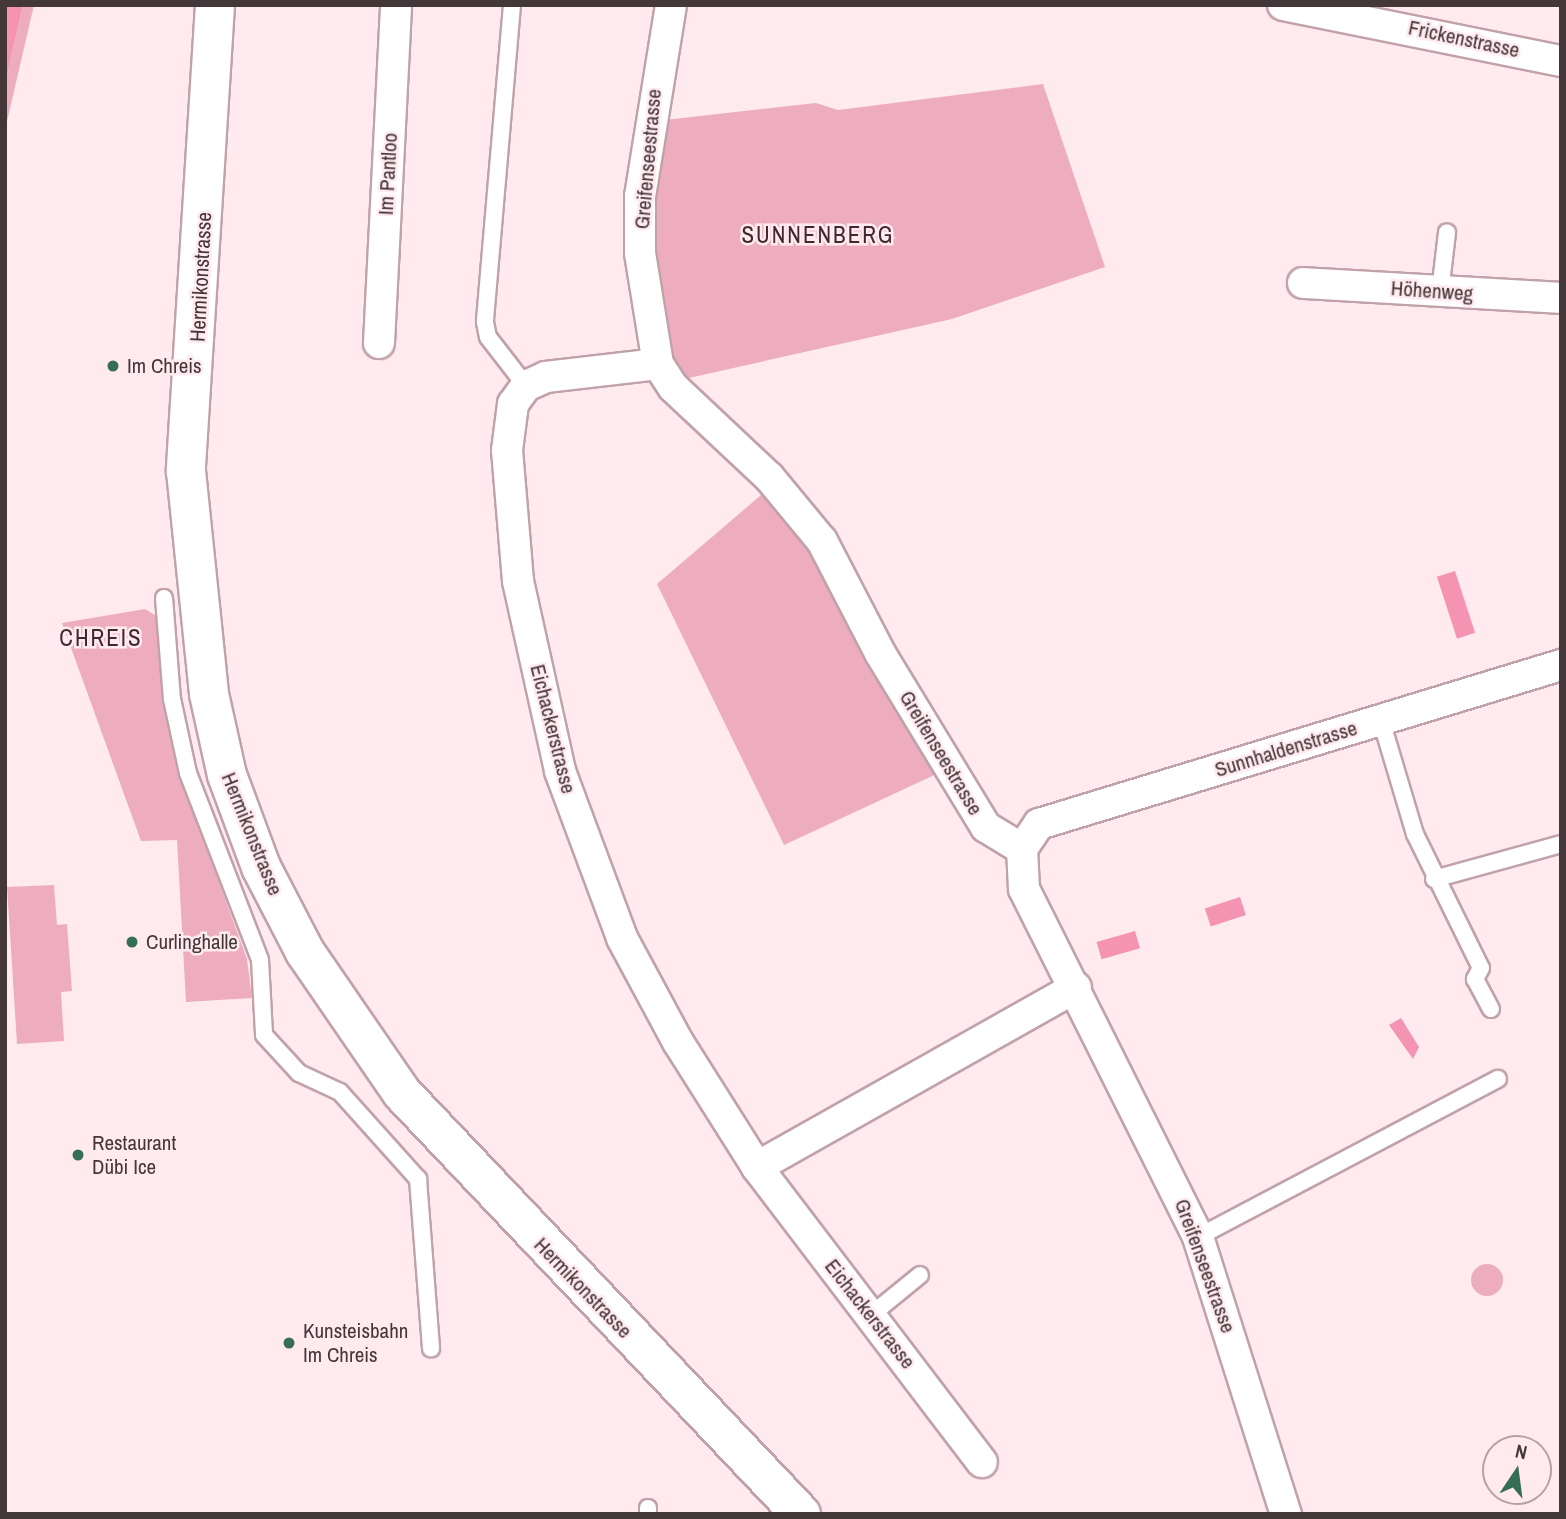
<!DOCTYPE html>
<html>
<head>
<meta charset="utf-8">
<style>
	body { margin:0 }
	#map { position:relative; width:1566px; height:1519px; overflow:hidden; background:#ffeaf0; font-family:"Archivo Narrow",sans-serif }
	div>[style] { position:absolute }
	.green>* { inset:0; background:#eeadbf }
	.round { border-radius:50% }
	.water>* { inset:0; background:#f494b2; transform-origin:0 0 }
	.roads { filter:drop-shadow(2px 0 #c1a2aa) drop-shadow(-2px 0 #c1a2aa) drop-shadow(0 2px #c1a2aa) drop-shadow(0 -2px #c1a2aa) }
	.service>* { height:16px; margin:-8px; padding:0 8px; transform-origin:8px; border-radius:8px; background:#fff }
	.minor>* { height:30px; margin:-15px; padding:0 15px; transform-origin:15px; border-radius:15px; background:#fff }
	.tertiary>* { height:38px; margin:-19px; padding:0 19px; transform-origin:19px; border-radius:19px; background:#fff }
	.dots>* { width:19px; height:19px; translate:-50% -50%; box-sizing:border-box; border:4px solid #ffeaf0; border-radius:50% }
	span { translate:-50% -50%; white-space:nowrap; text-align:center; line-height:1.15; -webkit-text-stroke:5px #ffeaf0; paint-order:stroke }
	.street-label { font-size:21px; color:#44373a }
	.poi-label { font-size:21px; color:#44373a }
	.left { translate:0 -50%; text-align:left }
	.neighbourhood-label { font-size:23px; color:#412830; letter-spacing:2px }
	.frame { position:absolute; inset:0; border:7px solid #44373a; pointer-events:none }
	.north { position:absolute; left:1482px; top:1435px; width:70px; height:70px; box-sizing:border-box; background:#ffeaf0; border:2px solid #b4a2a7; border-radius:50%; rotate:13deg; font-size:19px; font-weight:700; line-height:28px; text-align:center; color:#44373a }
	.north::after { content:''; display:block; margin:auto; width:24px; height:32px; background:#366e55; clip-path:polygon(50% 0,100% 100%,50% 72%,0 100%) }
</style>
</head>
<body>
<div id="map">
	<div class="green">
		<div style="clip-path:polygon(23px 5px,34px 5px,5px 130px,5px 83px)"></div>
		<div style="clip-path:polygon(1043px 84px,1105px 267px,952px 319px,680px 380px,661px 350px,645px 227px,656px 121px,816px 103px,838px 110px)"></div>
		<div style="clip-path:polygon(767px 490px,831px 570px,943px 771px,784px 845px,657px 584px)"></div>
		<div style="clip-path:polygon(145px 609px,155px 615px,179px 773px,247px 959px,252px 998px,186px 1002px,177px 840px,141px 841px,62px 623px)"></div>
		<div style="clip-path:polygon(54px 885px,57px 925px,67px 924px,72px 991px,61px 992px,64px 1041px,17px 1044px,7px 887px)"></div>
		<div class="round" style="left:1471px;top:1264px;width:32px;height:32px"></div>
	</div>
	<div class="water">
		<div style="clip-path:polygon(5px 5px,23px 5px,5px 83px)"></div>
		<div style="left:1455px;top:571px;width:65px;height:19px;rotate:72deg"></div>
		<div style="left:1240px;top:897px;width:19px;height:37px;rotate:72deg"></div>
		<div style="left:1135px;top:931px;width:18px;height:40px;rotate:74deg"></div>
		<div style="clip-path:polygon(1401px 1018px,1419px 1047px,1413px 1059px,1389px 1025px)"></div>
	</div>
	<div class="roads">
		<div class="service">
			<div style="left:512px;top:5px;width:318px;rotate:94.9deg"></div>
			<div style="left:485px;top:322px;width:15px;rotate:79deg"></div>
			<div style="left:488px;top:337px;width:62px;rotate:52.2deg"></div>
			<div style="left:1440px;top:292px;width:60px;rotate:-83.3deg"></div>
			<div style="left:164px;top:598px;width:101px;rotate:85.5deg"></div>
			<div style="left:172px;top:699px;width:76px;rotate:77.8deg"></div>
			<div style="left:188px;top:773px;width:200px;rotate:68.9deg"></div>
			<div style="left:260px;top:960px;width:75px;rotate:86.9deg"></div>
			<div style="left:264px;top:1035px;width:52px;rotate:47.4deg"></div>
			<div style="left:299px;top:1073px;width:45px;rotate:24.9deg"></div>
			<div style="left:340px;top:1092px;width:117px;rotate:48.1deg"></div>
			<div style="left:418px;top:1179px;width:170px;rotate:85.6deg"></div>
			<div style="left:1381px;top:720px;width:119px;rotate:73.4deg"></div>
			<div style="left:1415px;top:834px;width:149px;rotate:63.8deg"></div>
			<div style="left:1481px;top:968px;width:13px;rotate:119deg"></div>
			<div style="left:1475px;top:979px;width:34px;rotate:62deg"></div>
			<div style="left:1434px;top:879px;width:132px;rotate:-15.4deg"></div>
			<div style="left:1198px;top:1237px;width:339px;rotate:-27.8deg"></div>
			<div style="left:871px;top:1315px;width:63px;rotate:-39.2deg"></div>
			<div style="left:648px;top:1514px;width:6px;rotate:-90deg"></div>
		</div>
		<div class="minor">
			<div style="left:671px;top:5px;width:193px;rotate:99.2deg"></div>
			<div style="left:640px;top:196px;width:57px;rotate:90deg"></div>
			<div style="left:640px;top:253px;width:112px;rotate:80.8deg"></div>
			<div style="left:658px;top:364px;width:27px;rotate:57deg"></div>
			<div style="left:673px;top:387px;width:132px;rotate:43.2deg"></div>
			<div style="left:769px;top:477px;width:83px;rotate:50.4deg"></div>
			<div style="left:822px;top:541px;width:126px;rotate:62.6deg"></div>
			<div style="left:880px;top:653px;width:204px;rotate:58.7deg"></div>
			<div style="left:986px;top:827px;width:42px;rotate:31.4deg"></div>
			<div style="left:1283px;top:5px;width:284px;rotate:11.4deg"></div>
			<div style="left:1303px;top:283px;width:258px;rotate:3.3deg"></div>
			<div style="left:379px;top:343px;width:338px;rotate:-87.1deg"></div>
			<div style="left:658px;top:364px;width:113px;rotate:173.4deg"></div>
			<div style="left:546px;top:377px;width:22px;rotate:156deg"></div>
			<div style="left:526px;top:386px;width:22px;rotate:126deg"></div>
			<div style="left:513px;top:404px;width:46px;rotate:97.4deg"></div>
			<div style="left:507px;top:450px;width:131px;rotate:85.2deg"></div>
			<div style="left:518px;top:581px;width:195px;rotate:77.5deg"></div>
			<div style="left:560px;top:771px;width:178px;rotate:69.6deg"></div>
			<div style="left:622px;top:938px;width:118px;rotate:61.7deg"></div>
			<div style="left:678px;top:1042px;width:148px;rotate:57.7deg"></div>
			<div style="left:757px;top:1167px;width:371px;rotate:52.7deg"></div>
			<div style="left:1022px;top:849px;width:40px;rotate:87.1deg"></div>
			<div style="left:1024px;top:889px;width:389px;rotate:63.4deg"></div>
			<div style="left:1198px;top:1237px;width:291px;rotate:72.4deg"></div>
			<div style="left:1022px;top:849px;width:30px;rotate:-56deg"></div>
			<div style="left:1039px;top:824px;width:546px;rotate:-16.94deg"></div>
			<div style="left:757px;top:1167px;width:366px;rotate:-29.4deg"></div>
		</div>
		<div class="tertiary">
			<div style="left:215px;top:5px;width:467px;rotate:93.6deg"></div>
			<div style="left:186px;top:471px;width:224px;rotate:84.1deg"></div>
			<div style="left:209px;top:694px;width:83px;rotate:77.5deg"></div>
			<div style="left:227px;top:775px;width:98px;rotate:69.7deg"></div>
			<div style="left:261px;top:867px;width:96px;rotate:62.6deg"></div>
			<div style="left:305px;top:952px;width:171px;rotate:55.5deg"></div>
			<div style="left:402px;top:1093px;width:580px;rotate:46.54deg"></div>
		</div>
	</div>
	<div class="dots">
		<div style="left:113px;top:366px;background:#366e55"></div>
		<div style="left:132px;top:942px;background:#366e55"></div>
		<div style="left:78px;top:1155px;background:#366e55"></div>
		<div style="left:289px;top:1343px;background:#366e55"></div>
	</div>
	<div class="street-label">
		<span style="left:1464px;top:39px;rotate:12deg">Frickenstrasse</span>
		<span style="left:648px;top:159px;rotate:-85deg">Greifenseestrasse</span>
		<span style="left:388px;top:174px;rotate:-87deg">Im Pantloo</span>
		<span style="left:201px;top:277px;rotate:-87deg">Hermikonstrasse</span>
		<span style="left:1432px;top:291px;rotate:4deg">Höhenweg</span>
		<span style="left:553px;top:729px;rotate:76deg">Eichackerstrasse</span>
		<span style="left:1286px;top:749px;rotate:-17deg">Sunnhaldenstrasse</span>
		<span style="left:941px;top:753px;rotate:59deg">Greifenseestrasse</span>
		<span style="left:252px;top:834px;rotate:68deg">Hermikonstrasse</span>
		<span style="left:1205px;top:1266px;rotate:70deg">Greifenseestrasse</span>
		<span style="left:583px;top:1288px;rotate:46deg">Hermikonstrasse</span>
		<span style="left:870px;top:1314px;rotate:52deg">Eichackerstrasse</span>
	</div>
	<div class="poi-label">
		<span class="left" style="left:127px;top:366px">Im Chreis</span>
		<span class="left" style="left:146px;top:942px">Curlinghalle</span>
		<span class="left" style="left:92px;top:1155px">Restaurant<br>Dübi Ice</span>
		<span class="left" style="left:303px;top:1343px">Kunsteisbahn<br>Im Chreis</span>
	</div>
	<div class="neighbourhood-label">
		<span style="left:818px;top:235px">SUNNENBERG</span>
		<span style="left:101px;top:638px">CHREIS</span>
	</div>
	<div class="frame"></div>
	<div class="north">N</div>
</div>
</body>
</html>
